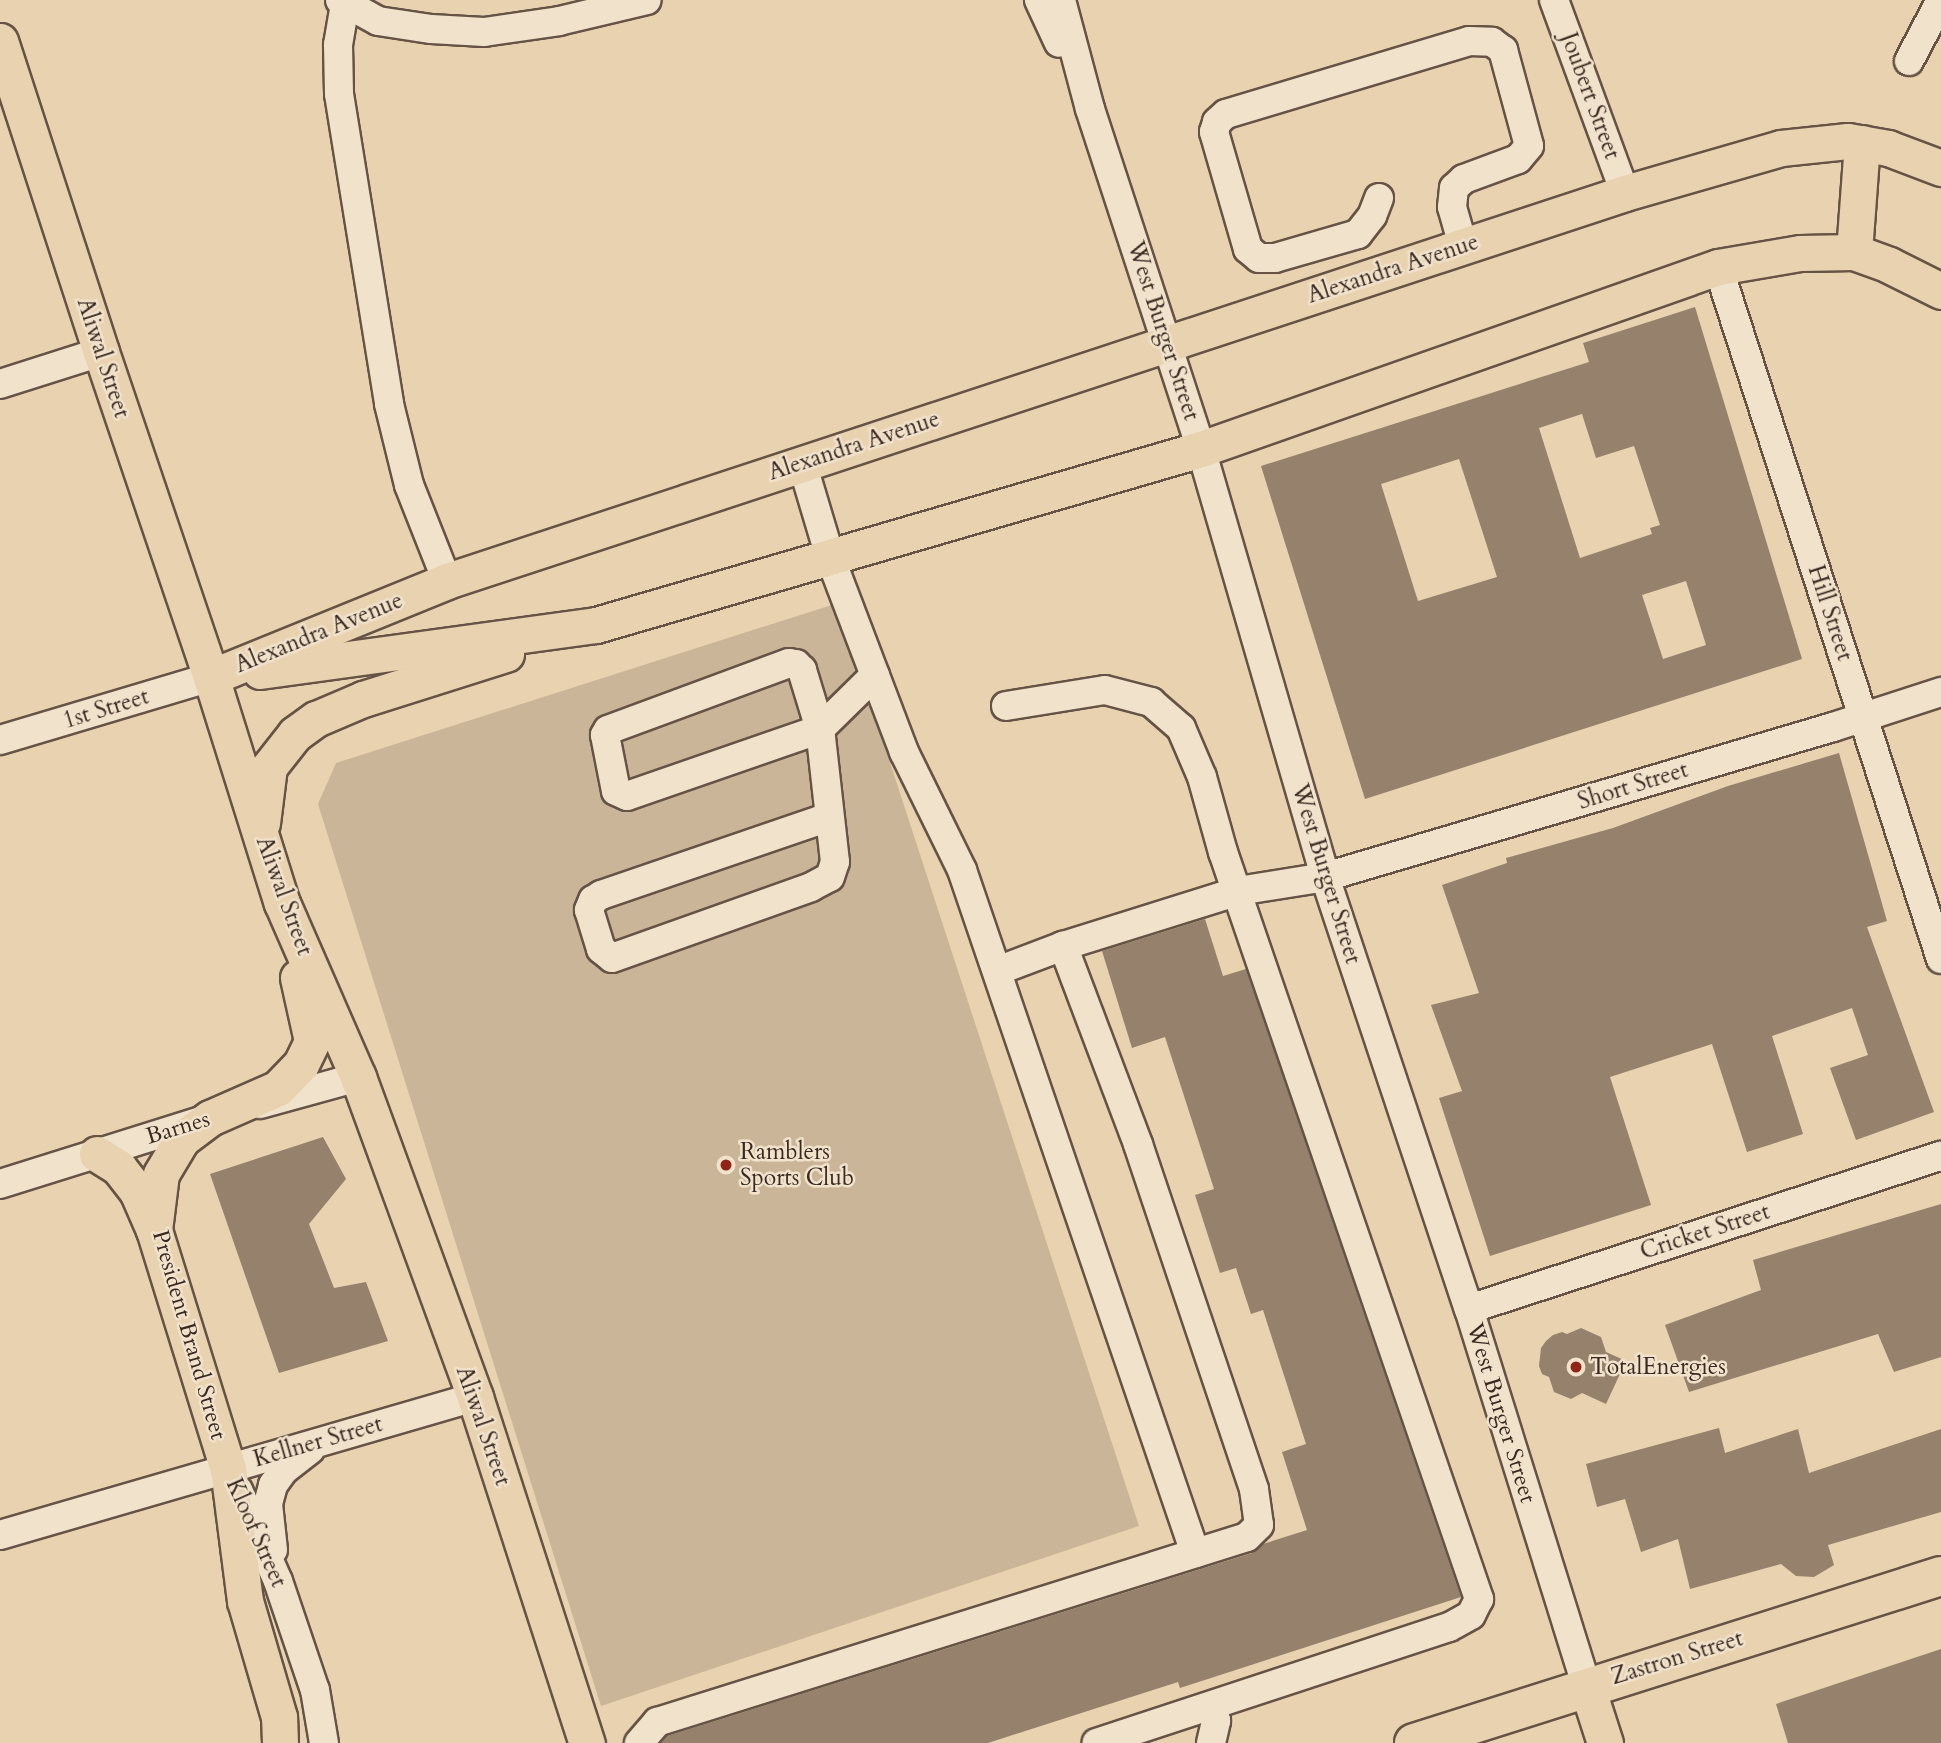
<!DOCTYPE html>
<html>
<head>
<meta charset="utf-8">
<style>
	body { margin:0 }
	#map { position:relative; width:1941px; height:1743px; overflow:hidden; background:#e9d2b0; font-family:Cardo,serif }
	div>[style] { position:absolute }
	.green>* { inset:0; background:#cbb598 }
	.building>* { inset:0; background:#95816c }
	.roads { filter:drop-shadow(2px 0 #665346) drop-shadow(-2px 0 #665346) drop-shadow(0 2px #665346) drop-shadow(0 -2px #665346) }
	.minor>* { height:28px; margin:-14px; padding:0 14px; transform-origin:14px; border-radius:14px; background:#f1e2cc }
	.major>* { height:35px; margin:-17.5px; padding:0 17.5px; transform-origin:17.5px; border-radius:17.5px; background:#e9d2b0 }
	.highway>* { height:38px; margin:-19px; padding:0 19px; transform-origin:19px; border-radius:19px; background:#e9d2b0 }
	.dots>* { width:19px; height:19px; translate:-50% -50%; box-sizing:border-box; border:4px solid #f1e2cc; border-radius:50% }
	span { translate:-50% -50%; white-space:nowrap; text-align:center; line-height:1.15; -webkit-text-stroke:5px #f1e2cc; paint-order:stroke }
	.street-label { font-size:23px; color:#3a2922 }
	.poi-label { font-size:23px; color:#3a2922 }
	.left { translate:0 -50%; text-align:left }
</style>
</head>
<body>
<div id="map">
	<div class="green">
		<div style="clip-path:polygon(838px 603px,1139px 1526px,601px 1706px,318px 804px,336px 763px)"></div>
	</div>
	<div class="building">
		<div style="clip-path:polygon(evenodd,1695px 307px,1802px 659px,1365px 799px,1261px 466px,1589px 362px,1583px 343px,1695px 307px,1582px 414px,1596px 458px,1634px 446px,1660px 525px,1650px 528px,1652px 534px,1580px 558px,1539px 428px,1582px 414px,1695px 307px,1459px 459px,1497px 577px,1418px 601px,1381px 484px,1459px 459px,1695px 307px,1686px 581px,1706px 645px,1663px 659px,1642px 595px,1686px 581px)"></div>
		<div style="clip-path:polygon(1839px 753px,1887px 921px,1867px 927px,1934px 1112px,1856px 1140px,1830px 1068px,1868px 1055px,1852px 1008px,1772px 1036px,1803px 1134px,1747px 1152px,1712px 1044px,1610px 1077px,1651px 1205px,1490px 1256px,1439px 1098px,1462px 1091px,1431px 1005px,1479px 993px,1442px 885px,1507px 863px,1506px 858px,1613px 828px,1728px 786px)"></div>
		<div style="clip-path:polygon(1205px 919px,1223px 976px,1246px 969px,1461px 1597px,1180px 1688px,1178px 1682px,988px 1743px,661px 1743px,667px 1736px,1252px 1553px,1263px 1544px,1307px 1530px,1282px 1452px,1306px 1444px,1263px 1310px,1251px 1314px,1236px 1268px,1220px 1273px,1195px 1195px,1214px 1189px,1165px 1037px,1132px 1048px,1102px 951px)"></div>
		<div style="clip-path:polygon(323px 1137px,346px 1179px,309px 1224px,334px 1288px,366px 1282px,388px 1341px,279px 1373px,210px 1174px)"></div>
		<div style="clip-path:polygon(1941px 1204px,1941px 1357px,1894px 1372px,1878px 1334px,1689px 1392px,1665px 1325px,1761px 1290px,1753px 1260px)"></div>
		<div style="clip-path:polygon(1581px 1328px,1601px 1337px,1606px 1352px,1626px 1361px,1606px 1404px,1582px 1393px,1571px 1399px,1554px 1392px,1549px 1377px,1542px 1374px,1539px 1366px,1541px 1348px,1546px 1341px,1553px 1335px,1562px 1332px,1567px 1334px)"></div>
		<div style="clip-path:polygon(1719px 1428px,1725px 1453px,1798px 1429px,1809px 1473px,1941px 1429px,1941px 1512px,1828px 1545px,1834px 1565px,1814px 1577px,1796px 1576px,1781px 1564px,1690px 1589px,1678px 1539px,1641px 1552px,1625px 1499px,1597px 1507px,1586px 1464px)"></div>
		<div style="clip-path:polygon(1941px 1649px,1941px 1743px,1788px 1743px,1776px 1704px)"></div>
	</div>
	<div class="roads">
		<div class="minor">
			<div style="left:340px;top:0;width:43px;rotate:28.9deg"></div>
			<div style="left:378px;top:21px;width:54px;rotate:8.6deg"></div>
			<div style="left:431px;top:29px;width:53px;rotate:3.2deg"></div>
			<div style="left:484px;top:32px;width:76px;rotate:-8.3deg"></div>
			<div style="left:559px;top:21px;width:90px;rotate:-13.4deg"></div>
			<div style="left:1039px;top:0;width:47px;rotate:65.1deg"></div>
			<div style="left:1061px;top:0;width:113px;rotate:75.1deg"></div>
			<div style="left:1090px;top:109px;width:358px;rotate:71.9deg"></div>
			<div style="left:1201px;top:449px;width:446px;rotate:73.8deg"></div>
			<div style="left:1325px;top:877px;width:455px;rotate:71.6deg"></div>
			<div style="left:1469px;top:1309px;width:396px;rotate:72.7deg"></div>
			<div style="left:1554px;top:0;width:206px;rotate:69.8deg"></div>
			<div style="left:345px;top:4px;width:42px;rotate:99.7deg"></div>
			<div style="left:338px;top:45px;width:49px;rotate:88.8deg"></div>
			<div style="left:339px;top:94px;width:314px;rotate:80.8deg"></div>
			<div style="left:389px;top:404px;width:83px;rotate:76.1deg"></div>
			<div style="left:409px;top:485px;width:103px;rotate:68.4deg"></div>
			<div style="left:1909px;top:61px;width:69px;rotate:-62.3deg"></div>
			<div style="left:1379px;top:198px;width:19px;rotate:111deg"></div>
			<div style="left:1372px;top:216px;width:23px;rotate:128deg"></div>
			<div style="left:1358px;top:234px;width:86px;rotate:163.9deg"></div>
			<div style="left:1275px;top:258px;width:16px;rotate:180deg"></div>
			<div style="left:1259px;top:258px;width:14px;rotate:-141deg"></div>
			<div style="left:1248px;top:249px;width:122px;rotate:-106.2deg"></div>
			<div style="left:1214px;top:132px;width:10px;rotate:-73deg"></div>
			<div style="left:1217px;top:122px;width:12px;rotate:-42deg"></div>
			<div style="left:1226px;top:114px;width:254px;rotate:-16.7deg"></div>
			<div style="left:1469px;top:41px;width:23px;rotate:2deg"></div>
			<div style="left:1492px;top:42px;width:14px;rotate:36deg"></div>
			<div style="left:1503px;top:50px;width:99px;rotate:74.8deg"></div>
			<div style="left:1529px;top:146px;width:17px;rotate:130deg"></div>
			<div style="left:1518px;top:159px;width:58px;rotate:159.7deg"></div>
			<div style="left:1464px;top:179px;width:13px;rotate:138deg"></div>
			<div style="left:1454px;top:188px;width:19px;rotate:96deg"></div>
			<div style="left:1452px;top:207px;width:40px;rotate:74deg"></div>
			<div style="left:1718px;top:267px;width:727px;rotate:72.14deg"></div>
			<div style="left:0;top:384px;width:106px;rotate:-17.6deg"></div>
			<div style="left:802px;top:463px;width:98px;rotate:73.4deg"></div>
			<div style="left:830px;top:557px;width:209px;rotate:69.2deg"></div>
			<div style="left:904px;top:752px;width:131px;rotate:63.8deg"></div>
			<div style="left:962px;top:870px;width:722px;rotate:71.16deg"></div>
			<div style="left:1006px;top:706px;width:100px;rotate:-9.2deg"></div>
			<div style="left:1105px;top:690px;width:48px;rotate:14.6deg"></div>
			<div style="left:1151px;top:702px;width:40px;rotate:41deg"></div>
			<div style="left:1181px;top:728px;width:53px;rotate:66.8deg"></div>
			<div style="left:1202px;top:777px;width:78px;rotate:74.4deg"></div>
			<div style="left:1223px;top:852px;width:790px;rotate:71.08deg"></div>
			<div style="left:1479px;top:1599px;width:18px;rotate:117deg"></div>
			<div style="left:1471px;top:1615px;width:25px;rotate:151deg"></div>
			<div style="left:1449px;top:1627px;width:371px;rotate:161.8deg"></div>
			<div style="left:0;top:740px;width:220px;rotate:-16.6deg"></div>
			<div style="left:829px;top:817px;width:241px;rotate:161.1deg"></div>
			<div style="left:601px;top:895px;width:9px;rotate:148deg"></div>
			<div style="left:593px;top:900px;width:11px;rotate:112deg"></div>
			<div style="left:589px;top:910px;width:41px;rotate:72.9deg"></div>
			<div style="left:601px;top:949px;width:14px;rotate:39deg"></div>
			<div style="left:612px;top:958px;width:211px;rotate:-19.6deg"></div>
			<div style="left:811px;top:887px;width:21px;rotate:-28deg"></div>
			<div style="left:830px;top:877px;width:16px;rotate:-72deg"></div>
			<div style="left:835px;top:862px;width:134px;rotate:-96.4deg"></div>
			<div style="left:820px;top:729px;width:62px;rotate:-107deg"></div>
			<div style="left:802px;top:670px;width:8px;rotate:-135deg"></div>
			<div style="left:796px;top:664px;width:7px;rotate:-172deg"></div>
			<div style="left:789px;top:663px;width:193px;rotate:159.7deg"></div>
			<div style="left:608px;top:730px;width:6px;rotate:121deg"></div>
			<div style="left:605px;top:735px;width:57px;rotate:78.9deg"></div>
			<div style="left:616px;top:791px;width:12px;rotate:24deg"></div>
			<div style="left:627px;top:796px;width:204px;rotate:-19.1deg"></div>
			<div style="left:820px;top:729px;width:77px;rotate:-44.5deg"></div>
			<div style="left:997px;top:971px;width:71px;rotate:-20.7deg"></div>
			<div style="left:1063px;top:946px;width:183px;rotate:-17.4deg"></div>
			<div style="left:1238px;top:891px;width:88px;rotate:-9.1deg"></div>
			<div style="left:1325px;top:877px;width:530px;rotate:-16.45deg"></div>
			<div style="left:1833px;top:727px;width:114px;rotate:-18deg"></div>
			<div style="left:260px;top:1104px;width:102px;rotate:-15.4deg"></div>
			<div style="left:0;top:1184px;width:211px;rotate:-17.4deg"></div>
			<div style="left:1469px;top:1309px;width:496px;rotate:-18deg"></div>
			<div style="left:238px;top:1490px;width:99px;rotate:66.3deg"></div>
			<div style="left:278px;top:1581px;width:115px;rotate:71.3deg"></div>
			<div style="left:315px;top:1690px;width:54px;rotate:80.4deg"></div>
			<div style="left:0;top:1535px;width:495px;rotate:-16.2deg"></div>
			<div style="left:273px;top:1550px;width:46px;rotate:-96.2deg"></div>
			<div style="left:268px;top:1504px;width:20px;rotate:-75deg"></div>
			<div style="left:273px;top:1485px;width:19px;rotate:-54deg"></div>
			<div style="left:284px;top:1470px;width:33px;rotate:-38deg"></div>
			<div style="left:639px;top:1743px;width:28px;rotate:-49deg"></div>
			<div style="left:657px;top:1722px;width:618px;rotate:-17.41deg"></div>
			<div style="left:1247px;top:1537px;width:17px;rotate:-45deg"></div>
			<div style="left:1259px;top:1525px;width:36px;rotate:-98deg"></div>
			<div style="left:1254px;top:1489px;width:364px;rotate:-108.6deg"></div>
			<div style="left:1138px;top:1144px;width:212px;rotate:-110.7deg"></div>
			<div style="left:1211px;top:1743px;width:23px;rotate:-77deg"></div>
			<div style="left:1216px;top:1721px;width:16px;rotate:-104deg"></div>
		</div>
		<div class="major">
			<div style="left:0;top:41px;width:327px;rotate:72deg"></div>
			<div style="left:101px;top:352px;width:343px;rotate:71.3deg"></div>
			<div style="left:211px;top:677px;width:237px;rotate:72.6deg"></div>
			<div style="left:282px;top:903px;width:190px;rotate:66.4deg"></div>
			<div style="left:358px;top:1077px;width:341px;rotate:69.9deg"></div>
			<div style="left:475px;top:1397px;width:364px;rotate:72.1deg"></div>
			<div style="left:1854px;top:252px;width:109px;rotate:-85.8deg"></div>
			<div style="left:260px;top:671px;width:339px;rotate:-7.8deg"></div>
			<div style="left:596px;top:625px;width:630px;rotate:-16.22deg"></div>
			<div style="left:1201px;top:449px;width:548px;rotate:-19.39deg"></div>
			<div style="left:1718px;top:267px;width:83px;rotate:-9.7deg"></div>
			<div style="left:1800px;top:253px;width:54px;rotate:-1.1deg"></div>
			<div style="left:1854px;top:252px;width:37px;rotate:20deg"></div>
			<div style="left:1889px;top:265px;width:58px;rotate:26.6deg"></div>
			<div style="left:211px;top:677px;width:255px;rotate:-22.1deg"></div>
			<div style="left:447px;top:581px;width:1240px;rotate:-18.23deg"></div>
			<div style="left:1625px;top:193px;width:162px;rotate:-16.1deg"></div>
			<div style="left:1781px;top:148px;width:67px;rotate:-6deg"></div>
			<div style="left:1848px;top:141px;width:41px;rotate:9.9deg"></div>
			<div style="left:1888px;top:148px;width:57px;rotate:20.7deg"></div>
			<div style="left:262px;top:823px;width:56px;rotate:-82.9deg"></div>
			<div style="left:269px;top:767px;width:42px;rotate:-51.8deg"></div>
			<div style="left:295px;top:734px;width:26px;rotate:-36deg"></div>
			<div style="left:316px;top:719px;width:51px;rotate:-23.1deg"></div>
			<div style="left:363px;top:699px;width:150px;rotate:-17.5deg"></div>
			<div style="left:97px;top:1154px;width:26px;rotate:32deg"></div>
			<div style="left:119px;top:1168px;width:29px;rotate:52deg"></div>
			<div style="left:137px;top:1191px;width:43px;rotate:66.4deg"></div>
			<div style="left:1587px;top:1687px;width:59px;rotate:72.2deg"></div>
			<div style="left:280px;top:1743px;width:26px;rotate:-92deg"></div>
			<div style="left:279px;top:1717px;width:121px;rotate:-106.3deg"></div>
			<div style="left:245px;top:1601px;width:133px;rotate:-97.3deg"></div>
			<div style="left:228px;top:1469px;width:250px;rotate:-107.2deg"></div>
			<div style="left:154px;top:1230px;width:56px;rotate:-82.9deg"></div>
			<div style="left:161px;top:1174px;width:41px;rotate:-59deg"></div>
			<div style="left:182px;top:1139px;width:35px;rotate:-37deg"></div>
			<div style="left:210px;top:1118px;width:74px;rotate:-23.8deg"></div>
			<div style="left:278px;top:1088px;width:33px;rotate:-46deg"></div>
			<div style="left:301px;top:1064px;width:25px;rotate:-64deg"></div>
			<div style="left:312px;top:1041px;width:65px;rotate:-102.5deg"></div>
		</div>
		<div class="highway">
			<div style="left:1414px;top:1743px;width:553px;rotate:-17.58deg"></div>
		</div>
	</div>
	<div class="dots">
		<div style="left:726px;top:1165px;background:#8f2418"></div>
		<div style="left:1576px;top:1367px;background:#8f2418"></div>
	</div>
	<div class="street-label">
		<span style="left:1590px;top:96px;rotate:70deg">Joubert Street</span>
		<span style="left:1393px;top:269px;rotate:-18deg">Alexandra Avenue</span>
		<span style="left:1163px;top:331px;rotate:72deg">West Burger Street</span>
		<span style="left:103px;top:358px;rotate:72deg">Aliwal Street</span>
		<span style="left:854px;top:446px;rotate:-18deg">Alexandra Avenue</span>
		<span style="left:1830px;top:613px;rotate:72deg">Hill Street</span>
		<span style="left:319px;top:633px;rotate:-22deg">Alexandra Avenue</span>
		<span style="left:106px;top:709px;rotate:-17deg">1st Street</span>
		<span style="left:1633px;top:786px;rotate:-17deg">Short Street</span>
		<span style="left:1326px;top:874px;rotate:73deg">West Burger Street</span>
		<span style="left:284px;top:896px;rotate:70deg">Aliwal Street</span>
		<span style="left:178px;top:1128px;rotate:-17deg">Barnes</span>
		<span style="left:1705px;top:1232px;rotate:-18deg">Cricket Street</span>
		<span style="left:189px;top:1335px;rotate:74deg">President Brand Street</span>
		<span style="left:1501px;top:1413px;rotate:73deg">West Burger Street</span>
		<span style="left:483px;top:1426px;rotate:71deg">Aliwal Street</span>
		<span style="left:318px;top:1442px;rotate:-16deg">Kellner Street</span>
		<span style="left:256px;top:1533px;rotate:66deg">Kloof Street</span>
		<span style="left:1677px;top:1658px;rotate:-17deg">Zastron Street</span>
	</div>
	<div class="poi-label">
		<span class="left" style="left:740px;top:1165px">Ramblers<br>Sports Club</span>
		<span class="left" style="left:1590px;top:1367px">TotalEnergies</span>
	</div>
</div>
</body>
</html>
